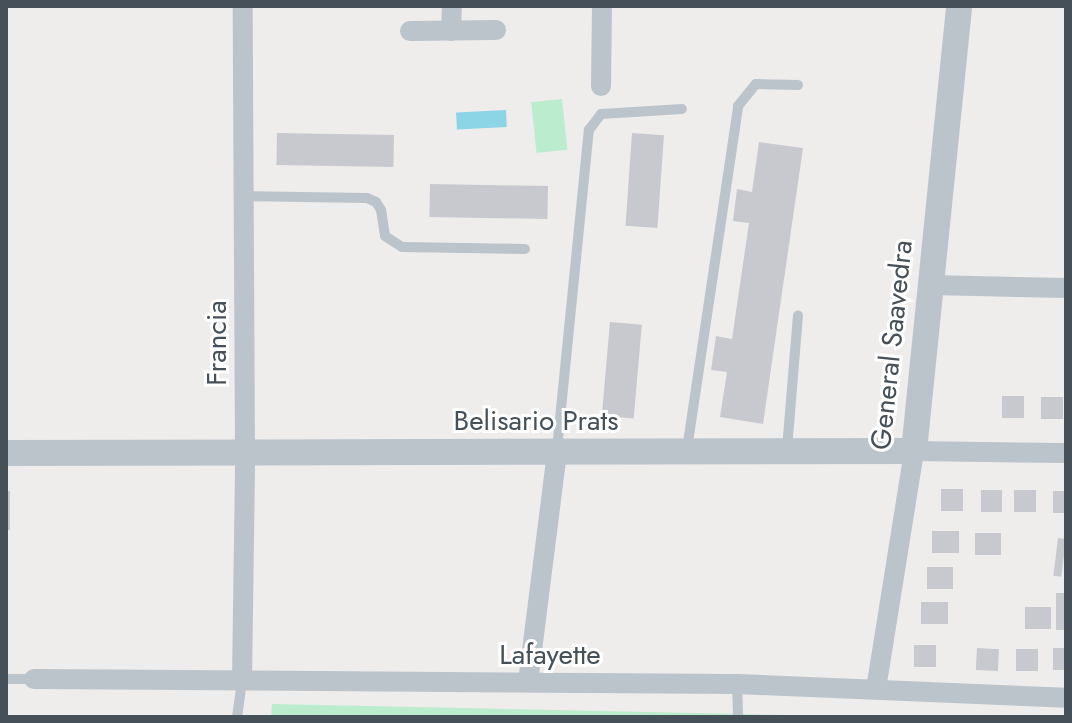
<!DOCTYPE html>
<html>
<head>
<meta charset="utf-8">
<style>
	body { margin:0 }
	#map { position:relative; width:1072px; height:723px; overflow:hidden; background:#efecec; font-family:Jost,sans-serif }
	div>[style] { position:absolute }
	.green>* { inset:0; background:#bcecce; transform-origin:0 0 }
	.water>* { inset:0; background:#8bd5e7; transform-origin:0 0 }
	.building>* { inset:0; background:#c7c9cf; transform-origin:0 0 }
	.service>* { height:10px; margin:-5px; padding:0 5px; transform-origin:5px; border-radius:5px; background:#bbc4cb }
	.minor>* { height:20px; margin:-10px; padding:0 10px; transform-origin:10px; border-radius:10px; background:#bbc4cb }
	.tertiary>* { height:26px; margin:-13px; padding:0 13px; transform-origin:13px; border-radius:13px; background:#bbc4cb }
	span { translate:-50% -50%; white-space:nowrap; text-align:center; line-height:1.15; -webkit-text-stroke:6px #fff; paint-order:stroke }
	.street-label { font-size:28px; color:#465059 }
	.frame { position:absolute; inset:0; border:8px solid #465059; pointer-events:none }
</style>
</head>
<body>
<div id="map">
	<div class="green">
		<div style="left:562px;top:99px;width:51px;height:31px;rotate:84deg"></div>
		<div style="clip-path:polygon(272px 704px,787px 715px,271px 717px)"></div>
	</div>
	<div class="water">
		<div style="left:506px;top:110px;width:17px;height:50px;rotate:87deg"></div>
	</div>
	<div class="building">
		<div style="left:277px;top:133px;width:117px;height:32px;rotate:1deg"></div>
		<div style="left:632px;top:133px;width:32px;height:93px;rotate:4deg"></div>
		<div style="clip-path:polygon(759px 142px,803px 148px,763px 424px,720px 417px,727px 372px,711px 370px,716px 336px,732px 339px,749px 223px,733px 221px,737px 189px,752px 192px)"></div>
		<div style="left:430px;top:184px;width:118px;height:33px;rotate:1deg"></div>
		<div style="left:610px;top:322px;width:32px;height:94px;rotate:5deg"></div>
		<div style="left:1002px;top:396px;width:22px;height:22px"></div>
		<div style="left:1041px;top:397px;width:22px;height:22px"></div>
		<div style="left:941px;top:489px;width:22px;height:22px"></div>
		<div style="left:981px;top:490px;width:21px;height:22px"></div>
		<div style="left:1014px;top:490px;width:22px;height:22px"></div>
		<div style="left:6px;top:491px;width:4px;height:39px"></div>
		<div style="left:1053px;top:491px;width:13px;height:22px"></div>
		<div style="left:932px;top:531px;width:27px;height:22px"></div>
		<div style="left:975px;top:533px;width:26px;height:22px"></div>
		<div style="left:1058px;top:538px;width:8px;height:38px;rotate:7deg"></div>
		<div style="left:927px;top:567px;width:26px;height:22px"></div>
		<div style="left:1056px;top:593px;width:10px;height:37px"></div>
		<div style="left:948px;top:602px;width:22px;height:27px;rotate:90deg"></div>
		<div style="left:1025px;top:607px;width:26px;height:22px"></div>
		<div style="left:914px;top:645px;width:22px;height:22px"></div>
		<div style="left:977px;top:648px;width:22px;height:22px;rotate:3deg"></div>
		<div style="left:1053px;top:648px;width:13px;height:22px"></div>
		<div style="left:1016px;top:649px;width:22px;height:22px"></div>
	</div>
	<div class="service">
		<div style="left:244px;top:196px;width:123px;rotate:0.9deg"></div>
		<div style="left:367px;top:198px;width:10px;rotate:24deg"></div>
		<div style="left:376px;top:202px;width:9px;rotate:58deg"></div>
		<div style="left:381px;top:210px;width:26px;rotate:81deg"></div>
		<div style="left:385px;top:236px;width:20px;rotate:33deg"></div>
		<div style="left:402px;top:247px;width:123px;rotate:0.9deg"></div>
		<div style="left:557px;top:449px;width:321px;rotate:-84.3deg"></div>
		<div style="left:589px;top:130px;width:20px;rotate:-53deg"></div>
		<div style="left:601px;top:114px;width:81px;rotate:-3.5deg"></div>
		<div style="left:687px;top:449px;width:347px;rotate:-81.5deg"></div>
		<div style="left:738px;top:106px;width:28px;rotate:-51deg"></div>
		<div style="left:756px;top:84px;width:42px;rotate:1.4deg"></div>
		<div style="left:787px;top:449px;width:134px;rotate:-85.3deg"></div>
		<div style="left:6px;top:679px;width:28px"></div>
		<div style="left:737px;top:684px;width:33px;rotate:88deg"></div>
		<div style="left:237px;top:717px;width:36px;rotate:-82deg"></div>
	</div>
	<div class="minor">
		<div style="left:410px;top:31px;width:86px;rotate:-0.7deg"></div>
		<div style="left:451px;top:31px;width:25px;rotate:-88deg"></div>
		<div style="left:601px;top:86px;width:80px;rotate:-89.3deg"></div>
		<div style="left:931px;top:285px;width:135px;rotate:1.3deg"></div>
		<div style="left:34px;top:679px;width:703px;rotate:0.41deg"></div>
		<div style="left:737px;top:684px;width:329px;rotate:2.4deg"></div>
		<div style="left:242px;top:681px;width:228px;rotate:-89.2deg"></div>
		<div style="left:245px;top:453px;width:447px;rotate:-90.3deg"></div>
		<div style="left:528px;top:682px;width:231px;rotate:-82.8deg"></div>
		<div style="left:876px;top:689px;width:241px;rotate:-80.9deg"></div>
		<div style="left:914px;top:451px;width:152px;rotate:0.8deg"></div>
	</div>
	<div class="tertiary">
		<div style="left:6px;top:453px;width:908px;rotate:-0.13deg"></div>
		<div style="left:914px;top:451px;width:447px;rotate:-84.2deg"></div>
	</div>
	<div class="street-label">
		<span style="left:217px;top:343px;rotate:-90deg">Francia</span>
		<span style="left:892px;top:345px;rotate:-84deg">General Saavedra</span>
		<span style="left:536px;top:421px">Belisario Prats</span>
		<span style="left:550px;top:655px">Lafayette</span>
	</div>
	<div class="frame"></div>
</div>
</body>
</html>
